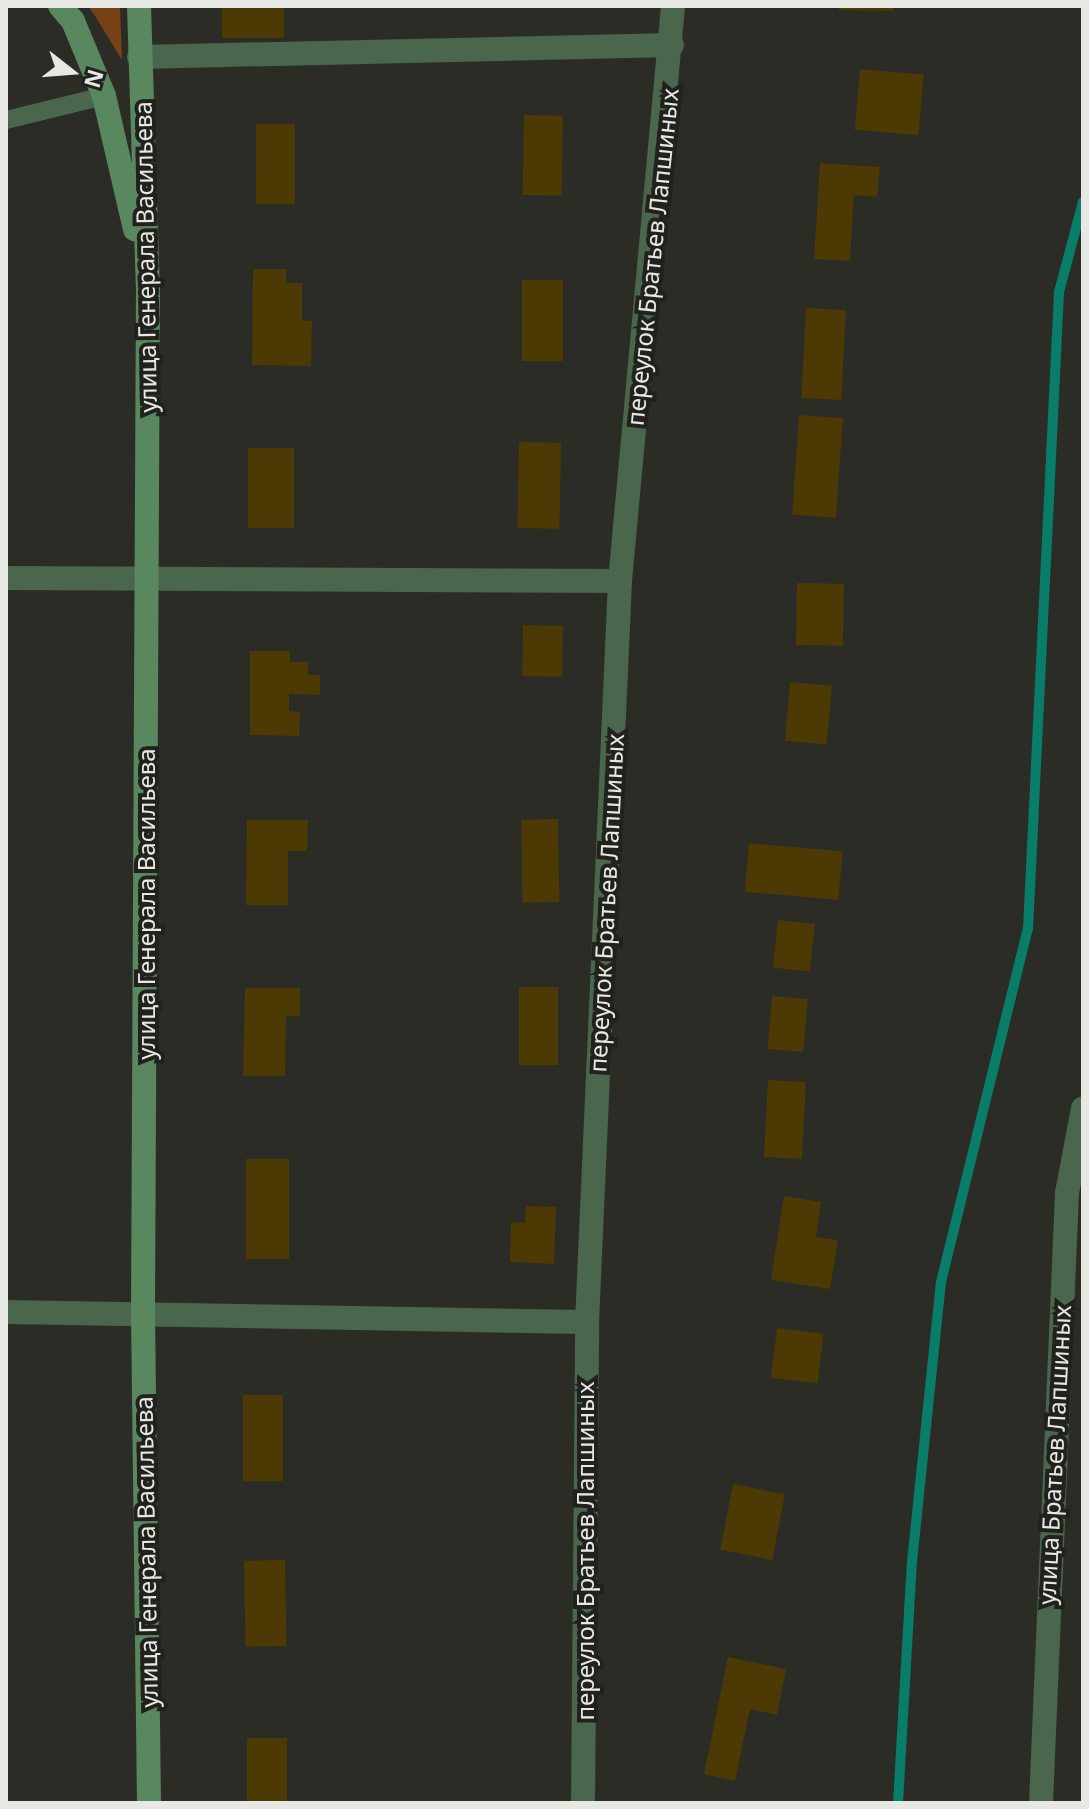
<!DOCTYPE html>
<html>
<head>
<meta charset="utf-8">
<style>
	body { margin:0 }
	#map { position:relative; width:1089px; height:1809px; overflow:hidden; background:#2b2c26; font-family:"Noto Sans",sans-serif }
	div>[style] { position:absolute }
	.green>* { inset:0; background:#774216 }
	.stream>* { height:10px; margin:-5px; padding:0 5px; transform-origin:5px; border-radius:5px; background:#0a7c6a }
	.building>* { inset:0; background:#4c3903; transform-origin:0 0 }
	.lane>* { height:18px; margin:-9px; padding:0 9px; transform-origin:9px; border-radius:9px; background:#4a664d }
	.street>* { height:24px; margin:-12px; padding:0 12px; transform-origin:12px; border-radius:12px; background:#4a664d }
	.secondary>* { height:24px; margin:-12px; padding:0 12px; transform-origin:12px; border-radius:12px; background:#59875e }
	span { translate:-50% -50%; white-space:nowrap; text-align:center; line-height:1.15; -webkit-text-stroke:8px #21221d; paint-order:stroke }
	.street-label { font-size:24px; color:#e7e8e4 }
	.frame { position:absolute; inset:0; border:8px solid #e7e8e4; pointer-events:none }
	.north { position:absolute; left:32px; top:32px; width:80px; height:80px; -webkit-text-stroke:6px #21221d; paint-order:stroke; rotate:107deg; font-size:22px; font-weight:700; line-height:32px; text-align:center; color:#e7e8e4 }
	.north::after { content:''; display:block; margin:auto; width:28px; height:36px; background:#e7e8e4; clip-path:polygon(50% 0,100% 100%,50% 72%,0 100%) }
</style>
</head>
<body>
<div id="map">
	<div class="green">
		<div style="clip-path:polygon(88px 6px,120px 6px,122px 60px,95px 16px)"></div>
	</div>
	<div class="stream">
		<div style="left:898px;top:1803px;width:241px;rotate:-86.7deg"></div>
		<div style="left:912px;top:1562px;width:281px;rotate:-84.1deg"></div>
		<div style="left:941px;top:1282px;width:364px;rotate:-76.2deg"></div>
		<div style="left:1028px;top:929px;width:638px;rotate:-87.21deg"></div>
		<div style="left:1059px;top:292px;width:93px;rotate:-75.1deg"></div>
	</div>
	<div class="building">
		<div style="left:222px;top:6px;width:62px;height:32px"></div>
		<div style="clip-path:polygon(839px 6px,893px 6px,893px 11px,839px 10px)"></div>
		<div style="left:860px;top:69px;width:64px;height:61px;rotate:5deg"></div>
		<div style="left:524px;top:115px;width:39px;height:80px;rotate:1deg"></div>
		<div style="left:256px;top:124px;width:39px;height:80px"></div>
		<div style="clip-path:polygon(820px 163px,880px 167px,877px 197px,854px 195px,850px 261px,814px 259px)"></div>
		<div style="clip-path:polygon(253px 269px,286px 269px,286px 283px,302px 283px,302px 320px,312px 321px,311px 366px,252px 365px)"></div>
		<div style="left:522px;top:280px;width:41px;height:81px"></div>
		<div style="left:806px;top:308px;width:40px;height:90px;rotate:3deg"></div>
		<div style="left:799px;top:415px;width:44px;height:100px;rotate:4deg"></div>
		<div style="left:519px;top:442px;width:42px;height:86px;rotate:1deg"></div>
		<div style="left:248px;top:448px;width:46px;height:80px"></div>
		<div style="left:797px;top:583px;width:47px;height:62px;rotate:1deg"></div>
		<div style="left:523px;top:625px;width:40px;height:51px;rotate:1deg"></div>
		<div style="clip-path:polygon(250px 651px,290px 651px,290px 662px,308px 662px,308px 675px,320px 675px,320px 695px,289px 694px,289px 711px,300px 712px,299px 736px,250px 735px)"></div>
		<div style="left:790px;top:682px;width:42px;height:59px;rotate:5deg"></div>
		<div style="left:558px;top:819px;width:83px;height:37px;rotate:89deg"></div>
		<div style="clip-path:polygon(247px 820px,308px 820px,307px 851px,288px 851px,288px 905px,246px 905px)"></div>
		<div style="left:749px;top:843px;width:94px;height:49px;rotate:5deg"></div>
		<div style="left:778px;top:920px;width:37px;height:48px;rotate:6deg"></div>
		<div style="left:519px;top:987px;width:39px;height:78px"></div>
		<div style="clip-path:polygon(245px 988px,300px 988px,300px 1016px,286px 1016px,285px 1076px,243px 1076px)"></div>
		<div style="left:772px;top:996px;width:36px;height:53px;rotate:5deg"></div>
		<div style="left:768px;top:1080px;width:38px;height:77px;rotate:3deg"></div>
		<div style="left:246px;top:1159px;width:43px;height:100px"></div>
		<div style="clip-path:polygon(784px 1196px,821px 1202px,816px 1237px,838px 1240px,830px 1289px,771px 1280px)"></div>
		<div style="clip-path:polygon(526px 1206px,556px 1207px,554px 1264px,510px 1262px,511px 1222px,525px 1223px)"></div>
		<div style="left:777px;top:1328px;width:47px;height:50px;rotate:7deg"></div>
		<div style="left:243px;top:1395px;width:40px;height:86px"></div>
		<div style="left:733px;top:1484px;width:53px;height:67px;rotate:11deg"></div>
		<div style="left:285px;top:1560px;width:86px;height:41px;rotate:89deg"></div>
		<div style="clip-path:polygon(728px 1657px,786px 1669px,777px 1715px,750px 1709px,735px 1781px,704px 1774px)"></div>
		<div style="left:247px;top:1738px;width:40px;height:65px"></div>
	</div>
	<div class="lane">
		<div style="left:6px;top:120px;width:101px;rotate:-13.8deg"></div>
	</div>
	<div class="street">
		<div style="left:139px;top:57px;width:533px;rotate:-1.29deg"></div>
		<div style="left:6px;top:578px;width:614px;rotate:0.28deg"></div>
		<div style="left:6px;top:1312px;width:581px;rotate:0.99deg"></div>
		<div style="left:583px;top:1803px;width:481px;rotate:-89.5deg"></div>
		<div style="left:587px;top:1322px;width:742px;rotate:-87.45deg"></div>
		<div style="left:620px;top:581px;width:577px;rotate:-84.73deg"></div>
		<div style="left:1041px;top:1803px;width:611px;rotate:-87.56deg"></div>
		<div style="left:1067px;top:1193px;width:86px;rotate:-79.3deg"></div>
	</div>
	<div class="secondary">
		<div style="left:60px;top:6px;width:20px;rotate:49deg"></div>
		<div style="left:73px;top:21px;width:81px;rotate:67.5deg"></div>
		<div style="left:104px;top:96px;width:137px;rotate:76.9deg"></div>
		<div style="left:139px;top:6px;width:280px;rotate:88.2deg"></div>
		<div style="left:148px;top:286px;width:1027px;rotate:90.28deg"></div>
		<div style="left:143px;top:1313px;width:490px;rotate:89.3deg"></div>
	</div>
	<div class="street-label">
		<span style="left:145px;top:257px;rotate:-91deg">улица Генерала Васильева</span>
		<span style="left:652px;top:257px;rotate:-84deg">переулок Братьев Лапшиных</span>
		<span style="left:606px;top:903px;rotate:-87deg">переулок Братьев Лапшиных</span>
		<span style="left:146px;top:904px;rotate:-90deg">улица Генерала Васильева</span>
		<span style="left:1054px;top:1455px;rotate:-87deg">улица Братьев Лапшиных</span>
		<span style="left:585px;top:1551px;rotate:-90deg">переулок Братьев Лапшиных</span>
		<span style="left:146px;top:1552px;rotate:-91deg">улица Генерала Васильева</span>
	</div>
	<div class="frame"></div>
	<div class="north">N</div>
</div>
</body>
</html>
